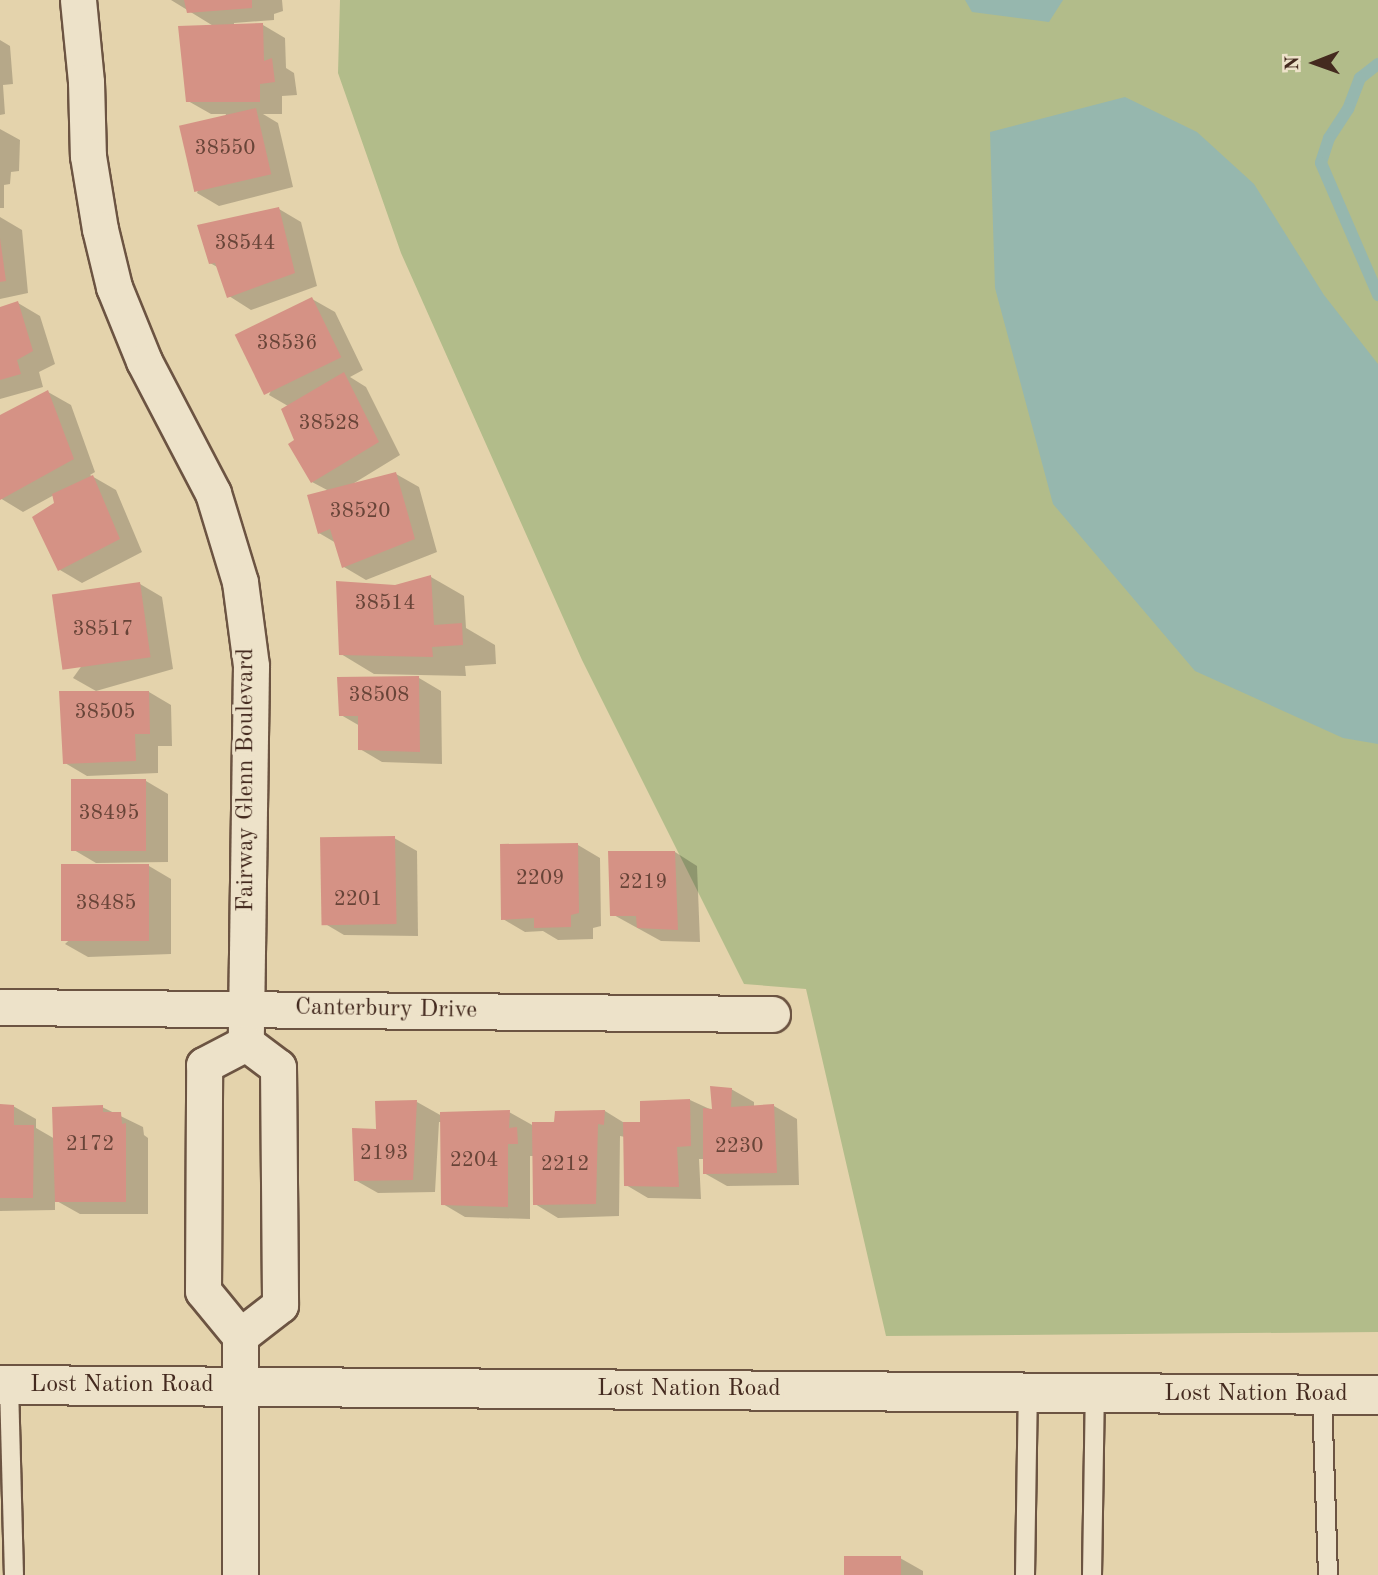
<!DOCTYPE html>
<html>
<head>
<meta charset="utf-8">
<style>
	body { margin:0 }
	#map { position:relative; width:1378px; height:1575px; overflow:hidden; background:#e4d3ac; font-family:"Old Standard TT",serif }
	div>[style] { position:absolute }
	.green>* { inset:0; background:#b2bc8a }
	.water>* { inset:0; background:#96b7ae }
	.shadow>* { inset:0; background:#0003 }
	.stream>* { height:12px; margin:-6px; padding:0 6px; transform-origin:6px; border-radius:6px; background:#96b7ae }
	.building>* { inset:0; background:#d59285; transform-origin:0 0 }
	.roads { filter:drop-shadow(2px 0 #6c5442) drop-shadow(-2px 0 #6c5442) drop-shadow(0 2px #6c5442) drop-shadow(0 -2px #6c5442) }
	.service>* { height:18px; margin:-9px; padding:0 9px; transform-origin:9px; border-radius:9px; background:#ede2c9 }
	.minor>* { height:35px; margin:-17.5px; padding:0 17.5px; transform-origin:17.5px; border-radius:17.5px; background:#ede2c9 }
	.tertiary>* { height:38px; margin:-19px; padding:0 19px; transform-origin:19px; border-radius:19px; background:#ede2c9 }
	span { translate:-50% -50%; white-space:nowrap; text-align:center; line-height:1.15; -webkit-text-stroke:6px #ede2c9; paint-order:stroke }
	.number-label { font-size:21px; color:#684438 }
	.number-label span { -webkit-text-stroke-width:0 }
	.street-label { font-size:24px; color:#442a1f }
	.north { position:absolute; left:1280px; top:28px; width:70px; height:70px; -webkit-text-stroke:5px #ede2c9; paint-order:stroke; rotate:269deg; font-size:19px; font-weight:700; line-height:28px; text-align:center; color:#442a1f }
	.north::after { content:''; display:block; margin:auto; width:24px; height:32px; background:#442a1f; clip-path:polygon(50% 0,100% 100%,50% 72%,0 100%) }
</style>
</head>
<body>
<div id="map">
	<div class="green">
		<div style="clip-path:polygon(340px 0,1378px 0,1378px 1332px,886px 1336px,806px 989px,744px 984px,582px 660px,401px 253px,338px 73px)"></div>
	</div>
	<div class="water">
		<div style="clip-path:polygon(965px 0,1063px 0,1049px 22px,972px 12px)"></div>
		<div style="clip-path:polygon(1125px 97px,1197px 132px,1254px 184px,1324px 295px,1378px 364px,1378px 744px,1343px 738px,1195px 671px,1053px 504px,995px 288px,990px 132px)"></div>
	</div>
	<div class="shadow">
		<div style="clip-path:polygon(171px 0,282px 0,283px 11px,274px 14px,274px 20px,234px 23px,234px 26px,263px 25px,285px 38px,286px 68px,294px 73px,297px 95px,282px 96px,282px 114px,263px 114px,278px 123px,293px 187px,219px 206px,197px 193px,226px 114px,211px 114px,188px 101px,215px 27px)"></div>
		<div style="clip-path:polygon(0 40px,10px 46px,13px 84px,3px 85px,5px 114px,0 115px)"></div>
		<div style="clip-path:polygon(0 129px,20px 140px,19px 171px,11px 172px,10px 184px,4px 185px,4px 208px,0 208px)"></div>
		<div style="clip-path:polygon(279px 209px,301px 222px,317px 286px,251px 310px,229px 296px,219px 268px,210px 263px)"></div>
		<div style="clip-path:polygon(0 217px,22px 230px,28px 293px,0 299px)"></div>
		<div style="clip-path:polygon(312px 299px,335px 312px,363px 370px,350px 377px,366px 387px,400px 455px,351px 485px,396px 474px,419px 487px,437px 552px,366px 580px,344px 567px,336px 543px,319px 533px,329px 491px,312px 482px,296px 441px,288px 406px,269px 395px)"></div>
		<div style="clip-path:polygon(18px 303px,40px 316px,55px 364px,39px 372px,43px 387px,0 399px,0 308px)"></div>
		<div style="clip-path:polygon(48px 392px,71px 405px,95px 472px,90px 475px,116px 490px,142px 552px,82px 583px,60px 570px,54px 495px,23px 512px,0 498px,0 417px)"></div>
		<div style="clip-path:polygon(431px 577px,464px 596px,466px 628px,495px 645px,496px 664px,465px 666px,466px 676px,374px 674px,341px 654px,395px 587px)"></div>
		<div style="clip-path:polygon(140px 584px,162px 597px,173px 669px,96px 691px,73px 678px)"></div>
		<div style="clip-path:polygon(419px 678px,441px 691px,442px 764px,382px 762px,360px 749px,360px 726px,341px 715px)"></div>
		<div style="clip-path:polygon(149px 692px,171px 705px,172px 746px,158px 746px,158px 773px,87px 776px,65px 763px)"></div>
		<div style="clip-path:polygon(146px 781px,168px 794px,168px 862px,96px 863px,74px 850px)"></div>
		<div style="clip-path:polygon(394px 838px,417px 851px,418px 936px,344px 935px,322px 922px)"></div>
		<div style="clip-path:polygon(578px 845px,600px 858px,601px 926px,593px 928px,593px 939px,558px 940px,543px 931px,525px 932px,503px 919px)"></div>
		<div style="clip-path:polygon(675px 852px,697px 866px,700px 942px,661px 941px,612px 914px)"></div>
		<div style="clip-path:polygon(149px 866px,171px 879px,171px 954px,88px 957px,65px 944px)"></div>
		<div style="clip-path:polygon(731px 1089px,754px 1102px,754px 1108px,774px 1106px,797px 1119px,799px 1185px,727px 1186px,704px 1173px,704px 1159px,699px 1159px,701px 1199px,648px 1198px,626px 1185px,625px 1137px,620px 1136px,619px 1216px,558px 1218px,535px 1204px,534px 1156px,530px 1156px,530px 1219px,465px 1217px,443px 1204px,442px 1122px,439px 1122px,435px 1192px,378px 1193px,355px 1180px,378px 1131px,417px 1102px,442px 1116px,509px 1112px,534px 1126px,605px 1111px,626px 1124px,642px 1124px,690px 1100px,714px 1111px)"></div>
		<div style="clip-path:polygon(0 1106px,13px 1106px,36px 1119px,36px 1128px,55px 1139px,102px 1107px,143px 1127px,144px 1135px,148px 1138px,148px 1214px,80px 1214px,55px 1200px,55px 1210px,0 1211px)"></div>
		<div style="clip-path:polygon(900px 1558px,923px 1571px,923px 1575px,846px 1575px)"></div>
	</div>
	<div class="stream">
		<div style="left:1378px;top:64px;width:23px;rotate:142deg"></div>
		<div style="left:1360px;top:78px;width:33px;rotate:111deg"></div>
		<div style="left:1348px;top:109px;width:35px;rotate:123deg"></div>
		<div style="left:1329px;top:138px;width:26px;rotate:108deg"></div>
		<div style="left:1321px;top:163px;width:144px;rotate:66.6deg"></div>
	</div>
	<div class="building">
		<div style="clip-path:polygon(184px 0,252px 0,252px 8px,187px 13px)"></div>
		<div style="clip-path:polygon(263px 23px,264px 61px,272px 58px,275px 82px,260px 84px,260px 102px,186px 102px,178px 26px)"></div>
		<div style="left:256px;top:108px;width:68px;height:79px;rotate:77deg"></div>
		<div style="clip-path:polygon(279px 207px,295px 273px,227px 298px,215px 263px,209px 264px,197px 225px)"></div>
		<div style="clip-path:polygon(0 238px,6px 281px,0 282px)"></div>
		<div style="left:312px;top:297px;width:67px;height:86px;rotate:64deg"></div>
		<div style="clip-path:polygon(18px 301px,33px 351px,17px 360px,21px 374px,0 380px,0 307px)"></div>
		<div style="clip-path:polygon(344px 372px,379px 442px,311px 483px,288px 444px,294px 440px,281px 409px)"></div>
		<div style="clip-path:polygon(48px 390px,74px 459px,0 500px,0 415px)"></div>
		<div style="clip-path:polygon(396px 472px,415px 539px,342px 568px,330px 529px,318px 534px,307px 495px)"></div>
		<div style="clip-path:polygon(93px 475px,120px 539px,58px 571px,32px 517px,54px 503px,52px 494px)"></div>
		<div style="clip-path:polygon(431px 575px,434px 625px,462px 623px,463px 645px,432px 647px,433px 657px,339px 655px,336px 581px,395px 585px)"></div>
		<div style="left:140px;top:582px;width:76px;height:89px;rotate:82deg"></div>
		<div style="clip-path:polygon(419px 676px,420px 752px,358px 750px,358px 716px,339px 716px,337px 677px)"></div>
		<div style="clip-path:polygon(59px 691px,149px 691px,150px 734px,135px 734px,136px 761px,63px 764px)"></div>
		<div style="left:71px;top:779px;width:75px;height:72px"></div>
		<div style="left:395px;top:836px;width:88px;height:75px;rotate:89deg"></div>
		<div style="clip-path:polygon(578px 843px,579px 913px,571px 915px,571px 927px,534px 928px,534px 918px,501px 920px,500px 844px)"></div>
		<div style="clip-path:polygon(608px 851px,675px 851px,678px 930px,637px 928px,636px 916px,610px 916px)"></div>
		<div style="left:149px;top:864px;width:77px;height:88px;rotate:90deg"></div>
		<div style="clip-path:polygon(710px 1086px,732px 1088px,731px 1107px,774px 1104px,777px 1173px,703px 1174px,703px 1108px,712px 1109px)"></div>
		<div style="clip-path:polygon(690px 1099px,691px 1146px,677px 1147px,679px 1187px,624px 1186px,623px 1122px,640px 1122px,640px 1101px)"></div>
		<div style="clip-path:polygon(417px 1100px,413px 1180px,354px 1181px,352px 1128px,376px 1129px,375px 1101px)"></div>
		<div style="clip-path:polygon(0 1104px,14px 1105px,14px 1125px,34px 1125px,33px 1198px,0 1198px)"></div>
		<div style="clip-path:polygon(103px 1105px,103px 1112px,121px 1112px,122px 1124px,126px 1123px,126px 1202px,55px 1202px,52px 1107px)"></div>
		<div style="clip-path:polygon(510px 1110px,509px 1128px,517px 1127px,518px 1144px,508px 1144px,508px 1207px,441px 1205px,440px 1112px)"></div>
		<div style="clip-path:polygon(605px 1110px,604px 1125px,598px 1124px,596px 1204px,533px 1205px,532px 1122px,554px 1122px,555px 1111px)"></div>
		<div style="left:844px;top:1556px;width:57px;height:19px"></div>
	</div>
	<div class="roads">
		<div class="service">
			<div style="left:9px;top:1385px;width:190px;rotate:88.5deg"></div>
			<div style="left:1322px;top:1395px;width:180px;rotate:88.1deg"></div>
			<div style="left:1025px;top:1575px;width:182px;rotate:-89.1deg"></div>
			<div style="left:1092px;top:1575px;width:182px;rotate:-89.1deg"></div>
		</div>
		<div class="minor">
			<div style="left:78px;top:0;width:82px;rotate:84.4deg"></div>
			<div style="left:86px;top:82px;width:74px;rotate:88.5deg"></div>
			<div style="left:88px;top:156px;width:74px;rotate:80.7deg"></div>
			<div style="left:100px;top:229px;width:60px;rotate:76.4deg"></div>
			<div style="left:114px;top:287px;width:80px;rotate:67.9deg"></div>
			<div style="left:144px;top:361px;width:149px;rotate:62.4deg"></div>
			<div style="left:213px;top:493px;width:93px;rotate:73.1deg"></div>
			<div style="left:240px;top:582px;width:85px;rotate:82.5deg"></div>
			<div style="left:251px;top:666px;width:377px;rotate:90.8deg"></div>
			<div style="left:0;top:1007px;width:772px;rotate:0.52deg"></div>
			<div style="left:246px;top:1043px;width:40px;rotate:37deg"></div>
			<div style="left:278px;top:1067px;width:238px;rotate:89.5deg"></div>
			<div style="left:280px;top:1305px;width:51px;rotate:142.2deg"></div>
			<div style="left:240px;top:1336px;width:58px;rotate:-129.4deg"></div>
			<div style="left:203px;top:1291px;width:226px;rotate:-89.7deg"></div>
			<div style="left:204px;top:1065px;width:47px;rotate:-27.6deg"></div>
			<div style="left:240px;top:1575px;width:239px;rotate:-90deg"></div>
		</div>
		<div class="tertiary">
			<div style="left:0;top:1385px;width:1378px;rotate:0.42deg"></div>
		</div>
	</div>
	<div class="number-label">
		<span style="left:225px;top:149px">38550</span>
		<span style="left:245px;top:244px">38544</span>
		<span style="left:287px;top:344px">38536</span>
		<span style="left:329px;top:424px">38528</span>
		<span style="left:360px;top:512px">38520</span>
		<span style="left:385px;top:604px">38514</span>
		<span style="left:103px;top:630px">38517</span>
		<span style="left:379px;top:696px">38508</span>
		<span style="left:105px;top:713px">38505</span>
		<span style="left:109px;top:814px">38495</span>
		<span style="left:540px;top:879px">2209</span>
		<span style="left:643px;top:883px">2219</span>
		<span style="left:358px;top:900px">2201</span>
		<span style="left:106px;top:904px">38485</span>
		<span style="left:90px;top:1145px">2172</span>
		<span style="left:739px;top:1147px">2230</span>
		<span style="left:384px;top:1154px">2193</span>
		<span style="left:474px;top:1161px">2204</span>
		<span style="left:565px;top:1165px">2212</span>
	</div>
	<div class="street-label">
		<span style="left:247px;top:780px;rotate:-90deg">Fairway Glenn Boulevard</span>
		<span style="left:386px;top:1010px;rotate:1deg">Canterbury Drive</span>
		<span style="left:122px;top:1386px">Lost Nation Road</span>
		<span style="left:689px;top:1390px">Lost Nation Road</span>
		<span style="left:1256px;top:1395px">Lost Nation Road</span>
	</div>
	<div class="north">N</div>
</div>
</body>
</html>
